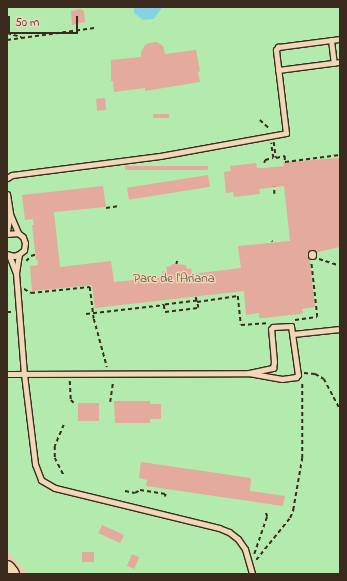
<!DOCTYPE html>
<html>
<head>
<meta charset="utf-8">
<style>
	body { margin:0 }
	#map { position:relative; width:347px; height:581px; overflow:hidden; background:#eccab0; font-family:"Indie Flower",sans-serif }
	div>[style] { position:absolute }
	.green>* { inset:0; background:#b3ebaf }
	.water>* { inset:0; background:#86d2e5 }
	.building>* { inset:0; background:#e3aa9d; transform-origin:0 0 }
	.path>* { height:1.5px; margin-top:-0.75px; transform-origin:0; background:repeating-linear-gradient(90deg,#3b2a1e 0 4px,transparent 0 7px) }
	.roads { filter:drop-shadow(1px 0 #3b2a1e) drop-shadow(-1px 0 #3b2a1e) drop-shadow(0 1px #3b2a1e) drop-shadow(0 -1px #3b2a1e) }
	.service>* { height:5px; margin:-2.5px; padding:0 2.5px; transform-origin:2.5px; border-radius:2.5px; background:#efd7b7 }
	.pedestrian>* { height:7px; margin:-3.5px; padding:0 3.5px; transform-origin:3.5px; border-radius:3.5px; background:#efd7b7 }
	.primary>* { height:16px; margin:-8px; padding:0 8px; transform-origin:8px; border-radius:8px; background:#efd7b7 }
	span { translate:-50% -50%; white-space:nowrap; text-align:center; line-height:1.15; -webkit-text-stroke:3px #efd7b7; paint-order:stroke }
	.park-label { font-size:13px; color:#4d4734 }
	.frame { position:absolute; inset:0; border:8px solid #3b2a1e; pointer-events:none }
	.scale { position:absolute; left:8px; top:16px; width:70px; height:18px; box-sizing:border-box; border:2px solid #3b2a1e; border-top:0; padding-left:5px; font-size:12px; line-height:14px; white-space:nowrap; color:#3b2a1e; -webkit-text-stroke:3px #efd7b7; paint-order:stroke }
</style>
</head>
<body>
<div id="map">
	<div class="green">
		<div style="clip-path:polygon(7px 7px,340px 7px,340px 574px,28px 574px,7px 551px)"></div>
	</div>
	<div class="water">
		<div style="clip-path:polygon(134px 7px,161px 7px,161px 9px,154px 19px,143px 20px,134px 13px)"></div>
	</div>
	<div class="building">
		<div style="clip-path:polygon(81px 9px,84px 11px,85px 22px,72px 25px,71px 11px)"></div>
		<div style="clip-path:polygon(157px 42px,163px 46px,165px 54px,196px 50px,200px 71px,198px 72px,200px 82px,145px 91px,145px 88px,114px 92px,113px 81px,111px 81px,111px 60px,141px 57px,141px 52px,145px 45px,149px 43px)"></div>
		<div style="left:105px;top:98px;width:12px;height:9px;rotate:85deg"></div>
		<div style="left:169px;top:114px;width:4px;height:16px;rotate:90deg"></div>
		<div style="clip-path:polygon(340px 158px,340px 247px,309px 254px,315px 307px,302px 309px,303px 313px,300px 314px,263px 318px,259px 318px,259px 313px,246px 315px,244px 291px,95px 308px,92px 285px,32px 291px,30px 266px,38px 265px,38px 260px,36px 260px,32px 225px,34px 225px,33px 219px,25px 220px,22px 195px,103px 186px,106px 207px,54px 212px,60px 267px,111px 261px,114px 282px,163px 277px,162px 271px,167px 271px,166px 267px,171px 266px,172px 264px,186px 265px,187px 269px,191px 268px,192px 274px,241px 268px,238px 246px,290px 241px,284px 186px,259px 189px,260px 194px,234px 197px,233px 192px,226px 193px,224px 172px,231px 171px,230px 166px,256px 163px,257px 168px,264px 168px,284px 166px,283px 162px)"></div>
		<div style="left:208px;top:166px;width:4px;height:83px;rotate:90deg"></div>
		<div style="left:208px;top:175px;width:12px;height:82px;rotate:81deg"></div>
		<div style="clip-path:polygon(114px 401px,150px 401px,150px 404px,161px 404px,161px 419px,150px 419px,150px 423px,115px 423px)"></div>
		<div style="left:78px;top:403px;width:21px;height:18px"></div>
		<div style="clip-path:polygon(141px 462px,251px 478px,250px 491px,285px 496px,283px 506px,146px 486px,147px 480px,139px 478px)"></div>
		<div style="left:102px;top:525px;width:24px;height:9px;rotate:24deg"></div>
		<div style="left:82px;top:552px;width:12px;height:10px"></div>
		<div style="left:132px;top:554px;width:8px;height:13px;rotate:23deg"></div>
	</div>
	<div class="path">
		<div style="left:7px;top:33px;width:15px;rotate:16deg"></div>
		<div style="left:7px;top:40px;width:88px;rotate:-7.9deg"></div>
		<div style="left:260px;top:120px;width:13px;rotate:42deg"></div>
		<div style="left:274px;top:142px;width:16px;rotate:83deg"></div>
		<div style="left:276px;top:158px;width:9px;rotate:-13deg"></div>
		<div style="left:285px;top:156px;width:6px;rotate:90deg"></div>
		<div style="left:285px;top:162px;width:55px;rotate:-7.3deg"></div>
		<div style="left:264px;top:163px;width:3px;rotate:-72deg"></div>
		<div style="left:265px;top:160px;width:8px;rotate:-14deg"></div>
		<div style="left:273px;top:158px;width:15px;rotate:-98deg"></div>
		<div style="left:274px;top:194px;width:7px;rotate:-90deg"></div>
		<div style="left:106px;top:208px;width:13px;rotate:-9deg"></div>
		<div style="left:272px;top:241px;width:1px;rotate:45deg"></div>
		<div style="left:319px;top:259px;width:22px;rotate:18deg"></div>
		<div style="left:26px;top:261px;width:7px;rotate:-45deg"></div>
		<div style="left:31px;top:256px;width:6px;rotate:-18deg"></div>
		<div style="left:176px;top:264px;width:3px;rotate:-72deg"></div>
		<div style="left:24px;top:289px;width:8px;rotate:30deg"></div>
		<div style="left:31px;top:293px;width:59px;rotate:-5.8deg"></div>
		<div style="left:90px;top:287px;width:32px;rotate:83deg"></div>
		<div style="left:94px;top:319px;width:50px;rotate:74.8deg"></div>
		<div style="left:196px;top:297px;width:5px;rotate:79deg"></div>
		<div style="left:197px;top:302px;width:41px;rotate:-8.3deg"></div>
		<div style="left:238px;top:296px;width:29px;rotate:84deg"></div>
		<div style="left:241px;top:325px;width:26px;rotate:-4deg"></div>
		<div style="left:197px;top:301px;width:33px;rotate:173deg"></div>
		<div style="left:164px;top:305px;width:7px;rotate:82deg"></div>
		<div style="left:165px;top:312px;width:33px;rotate:-7deg"></div>
		<div style="left:198px;top:308px;width:6px;rotate:-99deg"></div>
		<div style="left:7px;top:312px;width:4px"></div>
		<div style="left:86px;top:314px;width:79px;rotate:-6.6deg"></div>
		<div style="left:295px;top:320px;width:22px;rotate:-8deg"></div>
		<div style="left:317px;top:317px;width:55px;rotate:-96.2deg"></div>
		<div style="left:304px;top:373px;width:11px;rotate:5deg"></div>
		<div style="left:315px;top:374px;width:10px;rotate:29deg"></div>
		<div style="left:324px;top:379px;width:34px;rotate:62deg"></div>
		<div style="left:70px;top:381px;width:19px;rotate:87deg"></div>
		<div style="left:71px;top:400px;width:4px;rotate:45deg"></div>
		<div style="left:110px;top:402px;width:21px;rotate:-82deg"></div>
		<div style="left:64px;top:425px;width:23px;rotate:113deg"></div>
		<div style="left:55px;top:446px;width:12px;rotate:90deg"></div>
		<div style="left:55px;top:458px;width:20px;rotate:63deg"></div>
		<div style="left:125px;top:491px;width:10px;rotate:11deg"></div>
		<div style="left:135px;top:493px;width:6px;rotate:-31deg"></div>
		<div style="left:140px;top:490px;width:26px;rotate:9deg"></div>
		<div style="left:166px;top:494px;width:3px;rotate:108deg"></div>
		<div style="left:254px;top:554px;width:39px;rotate:-71deg"></div>
		<div style="left:267px;top:517px;width:6px;rotate:-108deg"></div>
		<div style="left:256px;top:560px;width:54px;rotate:-51deg"></div>
		<div style="left:290px;top:518px;width:9px;rotate:-69deg"></div>
		<div style="left:293px;top:510px;width:53px;rotate:-80.2deg"></div>
		<div style="left:302px;top:458px;width:76px;rotate:-90deg"></div>
	</div>
	<div class="roads">
		<div class="service">
			<div style="left:331px;top:40px;width:23px;rotate:83deg"></div>
			<div style="left:278px;top:70px;width:63px;rotate:-7.4deg"></div>
			<div style="left:7px;top:178px;width:6px;rotate:-31deg"></div>
			<div style="left:12px;top:175px;width:149px;rotate:-7.3deg"></div>
			<div style="left:160px;top:156px;width:128px;rotate:-10.3deg"></div>
			<div style="left:286px;top:133px;width:84px;rotate:-96.9deg"></div>
			<div style="left:276px;top:50px;width:4px;rotate:-56deg"></div>
			<div style="left:278px;top:47px;width:63px;rotate:-7.4deg"></div>
			<div style="left:7px;top:194px;width:20px;rotate:81deg"></div>
			<div style="left:10px;top:214px;width:21px;rotate:67deg"></div>
			<div style="left:7px;top:231px;width:17px;rotate:-80deg"></div>
			<div style="left:7px;top:234px;width:11px;rotate:-5deg"></div>
			<div style="left:18px;top:233px;width:6px;rotate:39deg"></div>
			<div style="left:23px;top:237px;width:6px;rotate:72deg"></div>
			<div style="left:25px;top:243px;width:7px;rotate:98deg"></div>
			<div style="left:24px;top:250px;width:6px;rotate:141deg"></div>
			<div style="left:19px;top:254px;width:5px;rotate:158deg"></div>
			<div style="left:14px;top:256px;width:7px;rotate:-164deg"></div>
			<div style="left:19px;top:254px;width:19px;rotate:99deg"></div>
			<div style="left:16px;top:273px;width:101px;rotate:85.5deg"></div>
			<div style="left:24px;top:374px;width:91px;rotate:83deg"></div>
			<div style="left:35px;top:464px;width:17px;rotate:69deg"></div>
			<div style="left:41px;top:480px;width:16px;rotate:30deg"></div>
			<div style="left:55px;top:488px;width:169px;rotate:13.7deg"></div>
			<div style="left:219px;top:528px;width:11px;rotate:22deg"></div>
			<div style="left:229px;top:532px;width:11px;rotate:38deg"></div>
			<div style="left:238px;top:539px;width:12px;rotate:55deg"></div>
			<div style="left:245px;top:549px;width:26px;rotate:74deg"></div>
			<div style="left:9px;top:255px;width:19px;rotate:69deg"></div>
			<div style="left:293px;top:334px;width:47px;rotate:-6.1deg"></div>
			<div style="left:7px;top:374px;width:242px;rotate:-0.2deg"></div>
			<div style="left:249px;top:373px;width:25px;rotate:-12deg"></div>
			<div style="left:273px;top:368px;width:6px;rotate:-81deg"></div>
			<div style="left:274px;top:362px;width:33px;rotate:-95deg"></div>
			<div style="left:271px;top:329px;width:3px;rotate:-45deg"></div>
			<div style="left:273px;top:327px;width:18px;rotate:-3deg"></div>
			<div style="left:291px;top:326px;width:49px;rotate:81.9deg"></div>
			<div style="left:298px;top:375px;width:3px;rotate:135deg"></div>
			<div style="left:296px;top:377px;width:14px;rotate:172deg"></div>
			<div style="left:282px;top:379px;width:34px;rotate:-170deg"></div>
		</div>
		<div class="pedestrian">
			<div style="left:312px;top:254px;width:1px;rotate:90deg"></div>
		</div>
		<div class="primary">
			<div style="left:7px;top:569px;width:6px;rotate:51deg"></div>
		</div>
	</div>
	<div class="park-label">
		<span style="left:174px;top:279px">Parc de l'Ariana</span>
	</div>
	<div class="frame"></div>
	<div class="scale">50 m</div>
</div>
</body>
</html>
